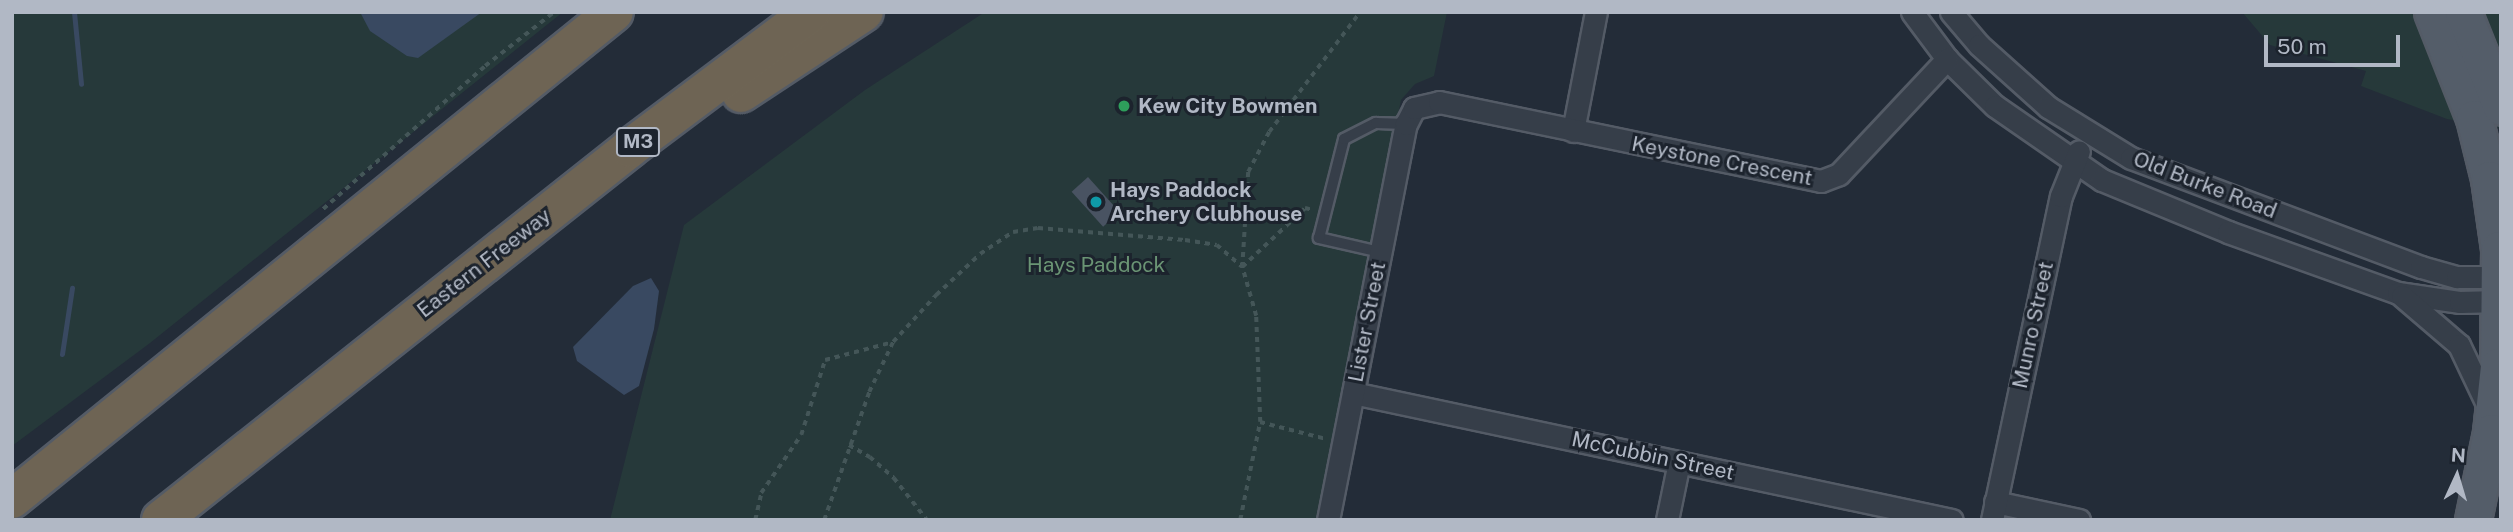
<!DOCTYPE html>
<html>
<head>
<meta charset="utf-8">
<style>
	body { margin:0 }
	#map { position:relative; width:2513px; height:532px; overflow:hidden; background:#232c38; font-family:"Public Sans",sans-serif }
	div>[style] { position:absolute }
	.green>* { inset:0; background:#26393a }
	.water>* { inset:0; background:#394961 }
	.stream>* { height:5px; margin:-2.5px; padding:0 2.5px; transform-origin:2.5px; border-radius:2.5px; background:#394961 }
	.building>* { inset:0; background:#495362; transform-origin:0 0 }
	.path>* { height:3.5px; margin-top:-1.75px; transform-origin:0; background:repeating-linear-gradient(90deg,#445658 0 5px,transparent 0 10px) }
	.roads { filter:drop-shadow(2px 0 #545b66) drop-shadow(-2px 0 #545b66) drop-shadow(0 2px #545b66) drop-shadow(0 -2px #545b66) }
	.service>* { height:10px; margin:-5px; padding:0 5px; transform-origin:5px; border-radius:5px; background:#363e49 }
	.minor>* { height:21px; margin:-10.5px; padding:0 10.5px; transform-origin:10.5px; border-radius:10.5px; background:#363e49 }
	.primary>* { height:35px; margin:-17.5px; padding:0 17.5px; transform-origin:17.5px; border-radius:17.5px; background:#545d69 }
	.motorway>* { height:38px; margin:-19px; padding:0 19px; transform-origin:19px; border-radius:19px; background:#6e6454 }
	.dots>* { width:19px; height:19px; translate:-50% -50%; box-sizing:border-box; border:4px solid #1c232d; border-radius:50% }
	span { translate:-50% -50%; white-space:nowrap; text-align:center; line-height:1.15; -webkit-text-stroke:6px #1c232d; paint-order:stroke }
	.shield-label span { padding:2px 5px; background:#1c232d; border:2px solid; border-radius:5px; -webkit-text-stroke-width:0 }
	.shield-label { font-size:19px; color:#b1b8c5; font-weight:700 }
	.poi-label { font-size:21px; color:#b1b8c5; font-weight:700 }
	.left { translate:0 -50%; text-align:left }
	.street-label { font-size:21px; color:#b1b8c5 }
	.park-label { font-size:21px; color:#6a9474 }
	.frame { position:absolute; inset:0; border:14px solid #b1b8c5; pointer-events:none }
	.north { position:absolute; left:2422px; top:441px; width:70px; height:70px; -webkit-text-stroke:5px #1c232d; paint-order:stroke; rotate:4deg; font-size:19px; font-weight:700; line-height:28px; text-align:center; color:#b1b8c5 }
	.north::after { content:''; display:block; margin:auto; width:24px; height:32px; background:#b1b8c5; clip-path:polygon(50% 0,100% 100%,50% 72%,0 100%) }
	.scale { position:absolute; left:2264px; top:35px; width:136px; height:32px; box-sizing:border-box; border:4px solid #b1b8c5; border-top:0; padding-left:9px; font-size:21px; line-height:24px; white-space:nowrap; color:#b1b8c5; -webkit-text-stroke:5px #1c232d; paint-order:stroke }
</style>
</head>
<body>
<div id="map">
	<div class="green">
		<div style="clip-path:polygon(12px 12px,563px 12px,150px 343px,12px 446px)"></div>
		<div style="clip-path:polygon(985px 12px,1447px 12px,1434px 76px,1415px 84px,1401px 100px,1318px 520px,610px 520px,684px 225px,865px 90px)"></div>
		<div style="clip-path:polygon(2242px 12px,2501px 12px,2501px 128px,2447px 119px,2361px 86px,2366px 71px,2270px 45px)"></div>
	</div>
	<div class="water">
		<div style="clip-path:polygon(360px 12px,482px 12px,418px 58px,407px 56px,370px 31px)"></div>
		<div style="clip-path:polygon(651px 278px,659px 291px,654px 329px,639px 386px,624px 395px,577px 361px,573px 347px,633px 286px)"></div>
	</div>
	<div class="stream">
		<div style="left:74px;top:12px;width:72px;rotate:84.4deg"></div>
		<div style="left:62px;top:354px;width:67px;rotate:-81.4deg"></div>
	</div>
	<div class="building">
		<div style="left:1088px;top:177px;width:47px;height:22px;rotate:48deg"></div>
	</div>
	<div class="path">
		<div style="left:323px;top:209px;width:216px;rotate:-41.4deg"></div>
		<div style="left:485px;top:66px;width:88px;rotate:-38deg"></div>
		<div style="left:1242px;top:267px;width:95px;rotate:-86.4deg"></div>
		<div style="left:1248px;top:172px;width:45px;rotate:-62.3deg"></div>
		<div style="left:1269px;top:132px;width:151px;rotate:-52.8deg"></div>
		<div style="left:1260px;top:422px;width:68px;rotate:14.4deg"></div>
		<div style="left:849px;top:445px;width:24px;rotate:30deg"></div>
		<div style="left:870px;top:457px;width:32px;rotate:41deg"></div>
		<div style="left:894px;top:478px;width:53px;rotate:51.8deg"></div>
		<div style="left:755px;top:520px;width:28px;rotate:-77deg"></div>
		<div style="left:761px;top:493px;width:70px;rotate:-55.4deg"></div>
		<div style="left:801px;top:435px;width:79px;rotate:-72.3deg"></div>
		<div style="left:825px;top:360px;width:70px;rotate:-14.8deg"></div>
		<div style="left:824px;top:520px;width:136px;rotate:-70.6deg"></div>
		<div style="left:869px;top:392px;width:55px;rotate:-64.4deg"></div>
		<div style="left:893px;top:342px;width:64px;rotate:-47.5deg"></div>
		<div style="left:936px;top:295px;width:60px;rotate:-43deg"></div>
		<div style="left:980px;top:254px;width:40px;rotate:-34deg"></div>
		<div style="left:1013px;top:232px;width:25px;rotate:-9deg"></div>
		<div style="left:1038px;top:228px;width:147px;rotate:4.7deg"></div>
		<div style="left:1185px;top:240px;width:32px;rotate:9deg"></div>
		<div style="left:1217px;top:245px;width:33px;rotate:41deg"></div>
		<div style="left:1240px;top:520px;width:100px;rotate:-78.5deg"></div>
		<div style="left:1260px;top:422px;width:106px;rotate:-92.2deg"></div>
		<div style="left:1256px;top:316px;width:51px;rotate:-105.9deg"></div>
		<div style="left:1242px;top:267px;width:86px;rotate:-43.1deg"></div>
		<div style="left:1305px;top:208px;width:8px;rotate:14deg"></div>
	</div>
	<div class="roads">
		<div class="service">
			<div style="left:1380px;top:252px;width:63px;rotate:-167.1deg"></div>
			<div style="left:1319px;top:238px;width:102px;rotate:-75.8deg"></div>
			<div style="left:1344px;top:139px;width:36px;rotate:-27deg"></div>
			<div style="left:1376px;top:123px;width:30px;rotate:2deg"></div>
		</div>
		<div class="minor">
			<div style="left:1912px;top:12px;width:59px;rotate:53.3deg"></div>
			<div style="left:1947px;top:59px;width:67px;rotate:44.4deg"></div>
			<div style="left:1995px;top:106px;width:130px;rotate:34.7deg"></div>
			<div style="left:2102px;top:180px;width:136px;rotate:22.4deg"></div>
			<div style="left:2228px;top:232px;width:181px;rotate:19.7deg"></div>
			<div style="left:2398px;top:293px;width:63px;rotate:8.3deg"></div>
			<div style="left:2460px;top:302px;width:40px;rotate:-1.4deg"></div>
			<div style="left:1951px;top:12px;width:43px;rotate:49.7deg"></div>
			<div style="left:1979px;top:45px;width:93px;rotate:41.9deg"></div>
			<div style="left:2048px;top:107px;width:97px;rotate:31.6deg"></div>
			<div style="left:2131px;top:158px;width:310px;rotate:20.6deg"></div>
			<div style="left:2421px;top:267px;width:37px;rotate:16deg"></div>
			<div style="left:2457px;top:277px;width:43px"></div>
			<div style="left:1573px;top:131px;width:121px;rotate:-79.1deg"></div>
			<div style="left:2402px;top:296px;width:75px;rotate:40.7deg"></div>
			<div style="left:2459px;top:345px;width:68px;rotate:64.6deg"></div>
			<div style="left:1353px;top:393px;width:612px;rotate:11.97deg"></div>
			<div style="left:1995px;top:502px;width:86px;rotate:12.1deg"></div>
			<div style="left:1328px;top:520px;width:404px;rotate:-78.9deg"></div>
			<div style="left:1406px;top:124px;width:18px;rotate:-63deg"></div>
			<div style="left:1414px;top:108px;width:26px;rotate:-13deg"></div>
			<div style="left:1439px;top:102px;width:390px;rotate:11.7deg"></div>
			<div style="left:1821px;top:181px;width:19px;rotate:-21deg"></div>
			<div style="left:1839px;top:174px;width:158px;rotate:-46.8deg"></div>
			<div style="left:1667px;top:520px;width:59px;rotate:-78.3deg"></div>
			<div style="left:1992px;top:520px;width:331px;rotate:-78deg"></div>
			<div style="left:2061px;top:196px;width:48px;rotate:-68.2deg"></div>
		</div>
		<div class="primary">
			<div style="left:2432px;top:12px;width:114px;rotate:68.4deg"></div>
			<div style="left:2474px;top:118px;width:63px;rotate:76.2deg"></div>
			<div style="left:2489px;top:179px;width:71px;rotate:81.9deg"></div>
			<div style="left:2499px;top:249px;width:117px;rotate:90.5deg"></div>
			<div style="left:2498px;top:366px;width:66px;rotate:96.1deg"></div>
			<div style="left:2491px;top:432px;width:90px;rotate:101.6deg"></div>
			<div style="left:2463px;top:12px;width:102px;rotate:68.2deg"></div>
		</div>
		<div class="motorway">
			<div style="left:741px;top:93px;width:147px;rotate:-33.4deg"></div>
			<div style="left:12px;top:499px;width:774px;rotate:-38.97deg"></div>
			<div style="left:161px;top:520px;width:599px;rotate:-38.42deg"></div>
			<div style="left:630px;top:148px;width:226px;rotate:-36.9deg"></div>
		</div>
	</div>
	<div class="dots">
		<div style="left:1124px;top:106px;background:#2e9e5b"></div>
		<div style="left:1096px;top:202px;background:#0f9aa8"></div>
	</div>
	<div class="shield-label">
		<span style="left:638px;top:142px">M3</span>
	</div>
	<div class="poi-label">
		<span class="left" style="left:1138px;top:106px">Kew City Bowmen</span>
		<span class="left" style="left:1110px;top:202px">Hays Paddock<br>Archery Clubhouse</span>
	</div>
	<div class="street-label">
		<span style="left:1722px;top:161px;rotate:11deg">Keystone Crescent</span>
		<span style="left:2205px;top:185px;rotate:21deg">Old Burke Road</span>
		<span style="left:484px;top:263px;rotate:-38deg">Eastern Freeway</span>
		<span style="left:1367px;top:322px;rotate:-79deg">Lister Street</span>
		<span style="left:2033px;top:325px;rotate:-78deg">Munro Street</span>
		<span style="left:1653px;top:456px;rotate:12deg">McCubbin Street</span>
	</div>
	<div class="park-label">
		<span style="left:1096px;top:265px">Hays Paddock</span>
	</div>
	<div class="frame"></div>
	<div class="north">N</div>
	<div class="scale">50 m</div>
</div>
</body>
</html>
